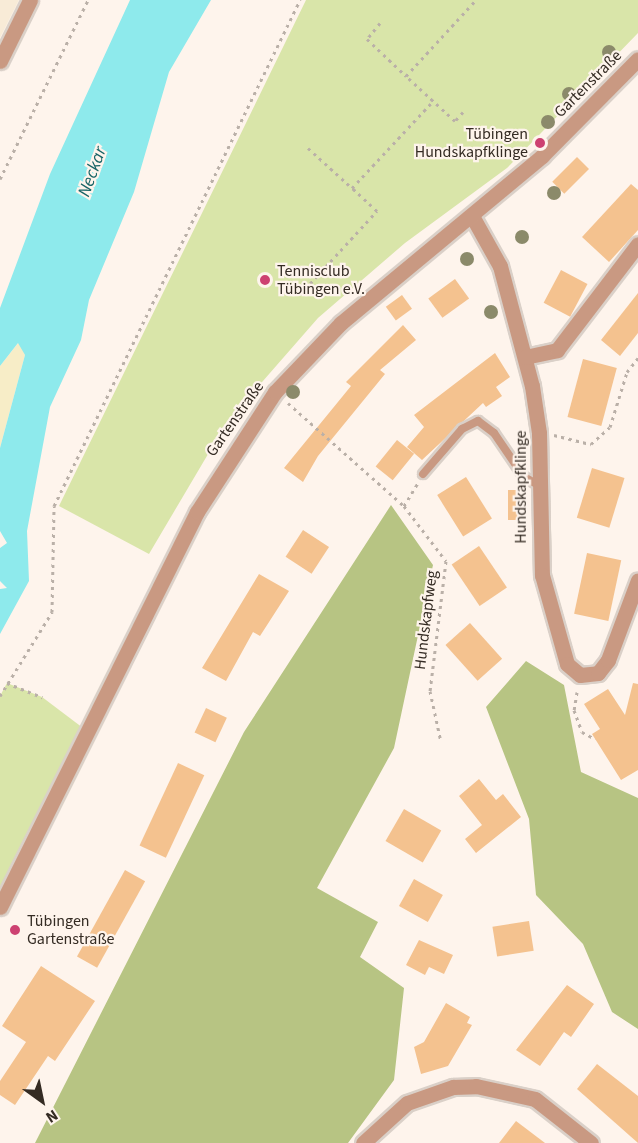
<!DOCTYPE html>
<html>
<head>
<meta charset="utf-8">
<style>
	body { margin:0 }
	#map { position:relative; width:638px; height:1143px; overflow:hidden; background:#fef4ec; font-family:"Source Sans 3",sans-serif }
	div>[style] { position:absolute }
	.industrial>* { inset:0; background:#f8ebd7 }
	.green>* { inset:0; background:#d9e5a9 }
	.forest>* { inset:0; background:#b7c483 }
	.sand>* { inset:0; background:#f7edc7 }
	.water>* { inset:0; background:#8eeaec }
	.building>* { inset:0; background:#f4c28f; transform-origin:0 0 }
	.path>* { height:3px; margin-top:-1.5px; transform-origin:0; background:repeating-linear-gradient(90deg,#bab0a8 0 3px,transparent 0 7.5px) }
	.roads { filter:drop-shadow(2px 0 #dad0c8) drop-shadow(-2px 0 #dad0c8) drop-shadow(0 2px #dad0c8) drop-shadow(0 -2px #dad0c8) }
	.lane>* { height:8px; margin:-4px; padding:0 4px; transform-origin:4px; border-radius:4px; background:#c99982 }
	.street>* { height:15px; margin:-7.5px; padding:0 7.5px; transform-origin:7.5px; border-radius:7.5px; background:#c99982 }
	.trees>* { width:14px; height:14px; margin:-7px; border-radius:50%; background:#8b8a6a }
	.dots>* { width:16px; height:16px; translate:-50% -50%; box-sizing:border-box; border:3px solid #fef4ec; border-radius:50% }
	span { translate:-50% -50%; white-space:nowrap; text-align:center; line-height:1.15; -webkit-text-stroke:4.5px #fef4ec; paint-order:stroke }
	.street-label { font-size:16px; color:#342b23 }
	.poi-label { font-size:16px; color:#342b23 }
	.right { translate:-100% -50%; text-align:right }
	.left { translate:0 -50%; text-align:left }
	.water-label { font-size:18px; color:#186466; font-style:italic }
	.north { position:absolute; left:12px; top:1071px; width:60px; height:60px; -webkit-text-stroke:4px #fef4ec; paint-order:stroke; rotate:147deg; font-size:16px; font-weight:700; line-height:24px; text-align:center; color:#342b23 }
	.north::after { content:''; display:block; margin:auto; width:21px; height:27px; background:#342b23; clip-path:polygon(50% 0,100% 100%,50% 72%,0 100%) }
</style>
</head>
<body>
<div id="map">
	<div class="industrial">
		<div style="clip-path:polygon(0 0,19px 0,0 38px)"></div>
	</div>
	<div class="green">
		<div style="clip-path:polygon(306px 0,638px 0,638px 33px,507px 168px,405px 243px,318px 318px,227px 422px,149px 554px,59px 506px)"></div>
		<div style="clip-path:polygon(7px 683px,42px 697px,87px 731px,0 907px,0 696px)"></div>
	</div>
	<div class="forest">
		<div style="clip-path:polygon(391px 505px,433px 565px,394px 748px,317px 888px,378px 922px,360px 957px,404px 988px,394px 1080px,348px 1143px,35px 1143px,244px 732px)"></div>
		<div style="clip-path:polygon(526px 661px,564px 685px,581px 772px,638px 798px,638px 1029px,612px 1012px,583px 944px,536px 895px,529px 819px,486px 707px)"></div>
	</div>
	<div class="sand">
		<div style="clip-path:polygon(19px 342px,25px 355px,0 448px,0 366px)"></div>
	</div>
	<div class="water">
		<div style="clip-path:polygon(130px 0,211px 0,169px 72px,134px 192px,89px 300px,81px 340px,50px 407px,27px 531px,29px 581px,0 634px,0 589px,7px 588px,0 581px,0 548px,7px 543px,0 531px,0 448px,25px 355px,18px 343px,0 366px,0 308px,50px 174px)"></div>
	</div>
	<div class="building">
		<div style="left:577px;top:157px;width:17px;height:35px;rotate:45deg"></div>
		<div style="clip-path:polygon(631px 184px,638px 190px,638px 230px,609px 262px,582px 237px)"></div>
		<div style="left:561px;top:270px;width:30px;height:37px;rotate:28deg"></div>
		<div style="left:455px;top:279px;width:24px;height:33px;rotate:54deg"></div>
		<div style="clip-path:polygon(638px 293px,638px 333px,620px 356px,601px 340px)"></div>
		<div style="left:402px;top:295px;width:17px;height:20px;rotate:54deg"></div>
		<div style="clip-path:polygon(403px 325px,416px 340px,380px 370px,385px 374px,318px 456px,303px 482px,284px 468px,351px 386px,346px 382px)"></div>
		<div style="clip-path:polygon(495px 353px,510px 377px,496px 387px,502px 396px,486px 407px,483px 403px,422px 460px,407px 447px,424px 427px,414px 415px)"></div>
		<div style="left:583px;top:359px;width:35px;height:60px;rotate:15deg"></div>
		<div style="left:397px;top:440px;width:22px;height:34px;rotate:39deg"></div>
		<div style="left:592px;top:468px;width:34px;height:52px;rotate:17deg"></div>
		<div style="left:466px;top:477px;width:49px;height:34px;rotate:58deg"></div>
		<div style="left:508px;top:490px;width:16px;height:30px"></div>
		<div style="left:303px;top:530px;width:31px;height:32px;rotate:33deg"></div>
		<div style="left:479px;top:546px;width:50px;height:33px;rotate:56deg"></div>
		<div style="left:587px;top:553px;width:35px;height:62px;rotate:12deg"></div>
		<div style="clip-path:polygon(259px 574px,289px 591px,260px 636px,253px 632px,226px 681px,202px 668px)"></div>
		<div style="left:470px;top:623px;width:48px;height:33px;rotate:48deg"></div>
		<div style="clip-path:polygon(633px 683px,638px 684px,638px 770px,621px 780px,592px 734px,600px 729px,584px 704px,608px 689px,625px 715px)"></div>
		<div style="left:206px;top:708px;width:23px;height:27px;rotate:25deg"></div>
		<div style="left:178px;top:763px;width:29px;height:91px;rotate:25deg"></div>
		<div style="clip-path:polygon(479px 779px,496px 800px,503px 794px,521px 817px,476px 853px,465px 839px,482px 825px,459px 796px)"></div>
		<div style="left:404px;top:809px;width:43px;height:37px;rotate:30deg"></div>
		<div style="left:125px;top:870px;width:23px;height:99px;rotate:29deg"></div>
		<div style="left:414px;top:879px;width:33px;height:31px;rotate:29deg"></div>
		<div style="left:529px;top:921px;width:30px;height:37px;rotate:81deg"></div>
		<div style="clip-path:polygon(419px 940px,453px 955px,444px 974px,429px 967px,425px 975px,406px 965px)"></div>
		<div style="clip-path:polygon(41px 966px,95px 1001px,55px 1061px,48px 1056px,15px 1105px,0 1095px,0 1081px,26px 1042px,2px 1026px)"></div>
		<div style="clip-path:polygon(567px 985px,594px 1004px,571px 1037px,564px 1032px,540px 1066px,516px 1050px)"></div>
		<div style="clip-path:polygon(446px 1003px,470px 1017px,467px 1023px,472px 1025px,448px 1066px,421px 1074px,414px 1047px,424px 1042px)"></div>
		<div style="clip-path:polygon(597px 1064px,638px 1096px,638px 1143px,577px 1089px)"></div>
		<div style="clip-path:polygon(516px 1121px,545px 1143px,499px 1143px)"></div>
	</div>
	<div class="path">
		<div style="left:380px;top:23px;width:21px;rotate:129deg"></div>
		<div style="left:367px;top:39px;width:54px;rotate:43.5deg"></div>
		<div style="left:463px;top:112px;width:12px;rotate:132deg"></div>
		<div style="left:455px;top:121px;width:67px;rotate:-137.4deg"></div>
		<div style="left:406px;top:76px;width:103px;rotate:-47.4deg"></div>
		<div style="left:308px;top:148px;width:59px;rotate:42.3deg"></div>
		<div style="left:0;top:179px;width:199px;rotate:-63.8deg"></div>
		<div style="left:305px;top:289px;width:106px;rotate:-47.3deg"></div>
		<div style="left:377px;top:211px;width:34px;rotate:-137deg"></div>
		<div style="left:352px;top:188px;width:119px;rotate:-47deg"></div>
		<div style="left:288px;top:403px;width:155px;rotate:41.6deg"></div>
		<div style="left:404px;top:506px;width:69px;rotate:52.6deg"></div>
		<div style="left:446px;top:561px;width:131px;rotate:97deg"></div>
		<div style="left:430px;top:691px;width:52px;rotate:77.8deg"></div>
		<div style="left:554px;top:435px;width:38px;rotate:14deg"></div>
		<div style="left:591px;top:444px;width:25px;rotate:-42deg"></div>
		<div style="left:610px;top:427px;width:58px;rotate:-72.8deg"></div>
		<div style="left:627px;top:372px;width:18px;rotate:-52deg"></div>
		<div style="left:404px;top:506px;width:26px;rotate:-59deg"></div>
		<div style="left:7px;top:683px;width:38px;rotate:22deg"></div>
		<div style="left:577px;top:692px;width:18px;rotate:99deg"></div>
		<div style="left:574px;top:710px;width:23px;rotate:70deg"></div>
		<div style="left:582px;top:732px;width:15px;rotate:28deg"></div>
		<div style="left:0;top:696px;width:99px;rotate:-58.2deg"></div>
		<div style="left:52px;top:612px;width:106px;rotate:-88.9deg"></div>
		<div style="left:54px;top:506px;width:563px;rotate:-64.07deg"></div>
	</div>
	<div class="roads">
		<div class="lane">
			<div style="left:423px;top:474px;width:60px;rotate:-49.1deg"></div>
			<div style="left:462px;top:429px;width:18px;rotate:-27deg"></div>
			<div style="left:478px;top:421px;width:20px;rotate:37deg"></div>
			<div style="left:494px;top:433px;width:53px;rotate:55.7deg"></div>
			<div style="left:524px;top:477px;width:18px;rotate:29deg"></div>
		</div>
		<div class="street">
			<div style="left:0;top:61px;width:68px;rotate:-63.8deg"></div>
			<div style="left:472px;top:216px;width:57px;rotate:60.8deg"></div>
			<div style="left:500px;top:266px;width:124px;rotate:75.1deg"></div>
			<div style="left:532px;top:386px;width:48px;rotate:81.5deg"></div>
			<div style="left:539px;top:433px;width:142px;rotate:88.8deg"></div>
			<div style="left:542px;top:575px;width:92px;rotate:74.3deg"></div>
			<div style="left:567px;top:664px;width:17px;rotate:40deg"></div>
			<div style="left:580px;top:675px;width:18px;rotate:-6deg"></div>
			<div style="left:598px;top:673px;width:16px;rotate:-52deg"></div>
			<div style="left:608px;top:660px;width:85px;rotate:-69.4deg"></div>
			<div style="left:525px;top:357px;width:33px;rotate:-12deg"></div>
			<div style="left:557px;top:350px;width:133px;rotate:-52.6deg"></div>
			<div style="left:0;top:907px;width:441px;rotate:-63.5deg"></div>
			<div style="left:197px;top:512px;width:143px;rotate:-57deg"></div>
			<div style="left:275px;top:392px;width:95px;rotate:-46.3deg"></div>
			<div style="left:341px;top:323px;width:261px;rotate:-39.7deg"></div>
			<div style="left:542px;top:156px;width:136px;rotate:-45.3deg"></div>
			<div style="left:363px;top:1143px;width:59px;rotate:-42.3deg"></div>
			<div style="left:407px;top:1103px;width:49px;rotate:-19.2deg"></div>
			<div style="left:453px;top:1087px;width:23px;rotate:-2deg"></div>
			<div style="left:476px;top:1086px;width:60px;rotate:12.4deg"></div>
			<div style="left:535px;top:1099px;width:71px;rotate:38.2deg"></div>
		</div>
	</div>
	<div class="trees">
		<div style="left:609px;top:52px"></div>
		<div style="left:569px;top:94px"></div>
		<div style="left:548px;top:122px"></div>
		<div style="left:554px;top:193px"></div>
		<div style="left:522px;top:237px"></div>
		<div style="left:467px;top:259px"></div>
		<div style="left:491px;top:312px"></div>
		<div style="left:293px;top:392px"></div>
	</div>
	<div class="dots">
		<div style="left:540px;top:143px;background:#cd4171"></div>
		<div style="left:265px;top:280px;background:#cd4171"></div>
		<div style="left:15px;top:930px;background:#cd4171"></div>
	</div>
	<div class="street-label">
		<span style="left:588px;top:84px;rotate:-45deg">Gartenstraße</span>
		<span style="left:235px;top:419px;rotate:-55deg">Gartenstraße</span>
		<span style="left:521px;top:487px;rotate:-90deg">Hundskapfklinge</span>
		<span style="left:426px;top:620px;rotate:-83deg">Hundskapfweg</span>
	</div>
	<div class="poi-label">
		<span class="right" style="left:528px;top:143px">Tübingen<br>Hundskapfklinge</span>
		<span class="left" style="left:277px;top:280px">Tennisclub<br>Tübingen e.V.</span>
		<span class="left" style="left:27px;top:930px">Tübingen<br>Gartenstraße</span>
	</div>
	<div class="water-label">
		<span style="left:93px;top:172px;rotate:-70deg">Neckar</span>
	</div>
	<div class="north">N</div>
</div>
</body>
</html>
